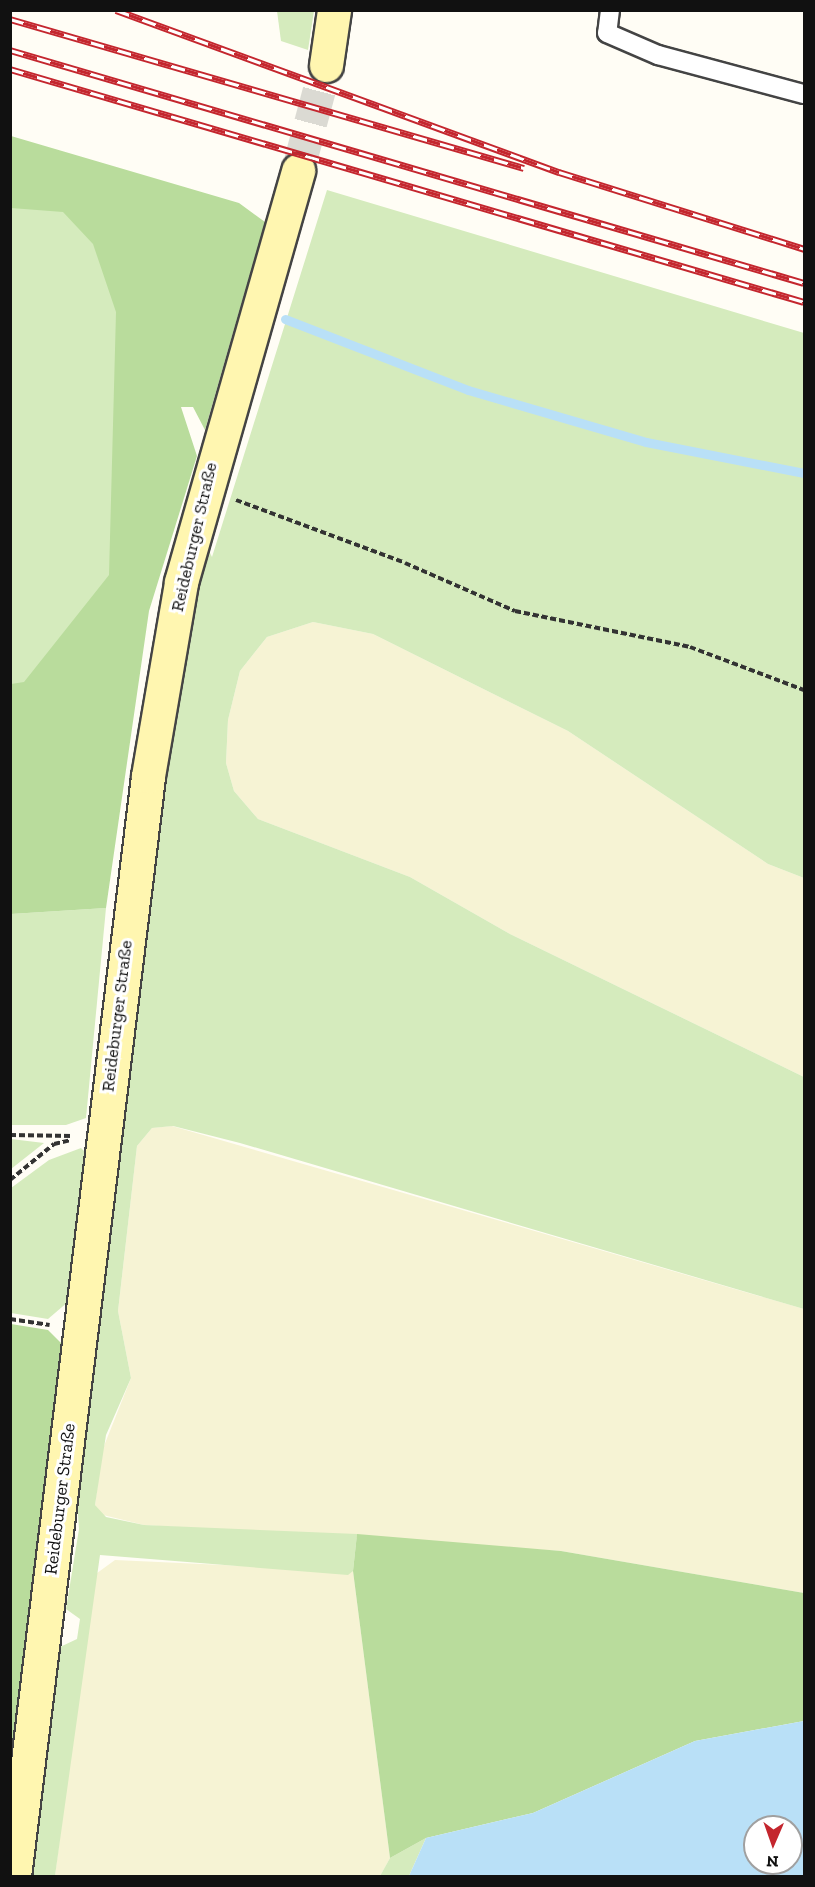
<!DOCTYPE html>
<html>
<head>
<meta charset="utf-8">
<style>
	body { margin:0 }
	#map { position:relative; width:815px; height:1887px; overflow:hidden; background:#fffdf5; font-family:"Zilla Slab",serif }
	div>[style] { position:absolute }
	.farmland>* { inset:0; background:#f6f3d4 }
	.green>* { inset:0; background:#d5ebbd }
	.forest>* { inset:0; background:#b9dc9c }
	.water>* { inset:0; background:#b9e0f7 }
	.stream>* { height:9px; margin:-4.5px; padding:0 4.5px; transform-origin:4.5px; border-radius:4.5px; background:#b9e0f7 }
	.secondary-tunnel>* { height:33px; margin-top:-16.5px; transform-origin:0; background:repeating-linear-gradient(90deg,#dbdad3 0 33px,transparent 0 49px) }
	.path>* { height:4px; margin-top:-2px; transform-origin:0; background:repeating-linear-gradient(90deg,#333 0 6px,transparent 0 9px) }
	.roads { filter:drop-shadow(2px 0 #444) drop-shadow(-2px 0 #444) drop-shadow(0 2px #444) drop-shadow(0 -2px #444) }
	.lane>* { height:18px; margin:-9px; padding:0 9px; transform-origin:9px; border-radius:9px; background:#fff }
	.secondary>* { height:33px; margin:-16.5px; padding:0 16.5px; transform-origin:16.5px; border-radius:16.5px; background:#fff6b0 }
	.rail>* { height:7px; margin-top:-3.5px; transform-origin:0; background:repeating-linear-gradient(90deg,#fff 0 14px,#c4262e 0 28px); box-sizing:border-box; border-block:2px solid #c4262e }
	span { translate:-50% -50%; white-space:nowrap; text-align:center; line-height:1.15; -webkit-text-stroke:6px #fff; paint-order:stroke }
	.street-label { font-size:18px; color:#111 }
	.frame { position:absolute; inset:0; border:12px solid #111; pointer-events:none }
	.north { position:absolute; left:743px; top:1815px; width:60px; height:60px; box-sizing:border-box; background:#fff; border:2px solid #a0a0a0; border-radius:50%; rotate:182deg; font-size:16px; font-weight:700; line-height:24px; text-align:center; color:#111 }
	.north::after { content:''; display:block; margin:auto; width:21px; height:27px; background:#c4262e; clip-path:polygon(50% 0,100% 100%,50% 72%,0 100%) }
</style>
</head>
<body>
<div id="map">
	<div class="farmland">
		<div style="clip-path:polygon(313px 622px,373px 634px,568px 731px,768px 864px,804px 878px,804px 1077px,510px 934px,410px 877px,258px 819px,234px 791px,226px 763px,228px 720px,240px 671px,267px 637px)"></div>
		<div style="clip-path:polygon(172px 1126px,804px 1309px,804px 1593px,561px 1551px,144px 1525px,99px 1514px,95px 1505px,102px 1451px,131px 1378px,118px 1311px,137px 1146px,152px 1128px)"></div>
		<div style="clip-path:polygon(115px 1560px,353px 1571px,390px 1858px,380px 1876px,55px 1876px,93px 1576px)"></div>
	</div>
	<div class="green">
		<div style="clip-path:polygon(277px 11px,314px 11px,308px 50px,281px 41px)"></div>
		<div style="clip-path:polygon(10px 186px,56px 188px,125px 288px,116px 576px,74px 646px,10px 694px)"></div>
		<div style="clip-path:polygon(327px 190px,804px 333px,804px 878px,768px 864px,568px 731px,373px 634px,313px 622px,267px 637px,240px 671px,228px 720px,226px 763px,234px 791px,258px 819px,410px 877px,510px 934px,804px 1077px,804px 1309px,240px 1143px,173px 1126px,152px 1128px,137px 1146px,118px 1311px,131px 1378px,106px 1435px,95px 1505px,106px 1517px,144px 1525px,357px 1534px,353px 1571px,348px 1575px,100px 1555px,55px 1876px,32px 1876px,60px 1647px,77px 1639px,80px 1619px,66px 1609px,79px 1529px,77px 1501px,151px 865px,204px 541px,212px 557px)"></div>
		<div style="clip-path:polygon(106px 908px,86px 1118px,66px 1125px,11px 1125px,11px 914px)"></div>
		<div style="clip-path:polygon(11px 1139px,44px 1143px,11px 1169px)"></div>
		<div style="clip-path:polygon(81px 1148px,86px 1153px,69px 1301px,48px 1319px,11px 1313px,11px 1188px,49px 1160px)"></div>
		<div style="clip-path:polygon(426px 1838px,409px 1876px,380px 1876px,390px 1858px)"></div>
	</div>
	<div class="forest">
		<div style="clip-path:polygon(11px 136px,239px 203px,265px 222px,205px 430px,193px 407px,181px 407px,197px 456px,149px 611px,106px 908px,11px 914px,11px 684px,24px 682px,109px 575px,116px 312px,93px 244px,63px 212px,11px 208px)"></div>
		<div style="clip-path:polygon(11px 1324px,48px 1330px,63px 1345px,11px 1773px)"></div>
		<div style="clip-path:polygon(357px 1534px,561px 1551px,804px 1593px,804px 1721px,695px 1741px,533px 1813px,426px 1838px,390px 1858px,353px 1571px)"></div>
	</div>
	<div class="water">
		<div style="clip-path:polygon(evenodd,804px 1721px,804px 1876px,409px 1876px,426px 1838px,533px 1813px,695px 1741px,804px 1721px,755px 1827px,791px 1827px,791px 1863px,755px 1863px,755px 1827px)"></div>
	</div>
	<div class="stream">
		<div style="left:285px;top:319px;width:196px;rotate:21.2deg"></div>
		<div style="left:468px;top:390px;width:185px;rotate:16.3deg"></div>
		<div style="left:646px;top:442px;width:161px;rotate:11.1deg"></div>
	</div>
	<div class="secondary-tunnel">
		<div style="left:298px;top:170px;width:109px;rotate:-75.1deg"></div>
	</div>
	<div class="path">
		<div style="left:236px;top:500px;width:180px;rotate:20.4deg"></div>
		<div style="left:405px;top:563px;width:120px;rotate:23.6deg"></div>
		<div style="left:515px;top:611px;width:179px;rotate:11.6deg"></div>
		<div style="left:690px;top:647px;width:122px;rotate:20.7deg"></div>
		<div style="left:10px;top:1135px;width:63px;rotate:0.9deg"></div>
		<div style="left:10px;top:1180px;width:57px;rotate:-39.3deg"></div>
		<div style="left:54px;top:1144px;width:17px;rotate:-13deg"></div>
		<div style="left:10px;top:1319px;width:40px;rotate:8.5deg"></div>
	</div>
	<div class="roads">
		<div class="lane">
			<div style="left:610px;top:10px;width:23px;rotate:97deg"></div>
			<div style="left:607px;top:33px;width:56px;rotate:23.3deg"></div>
			<div style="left:658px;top:55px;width:151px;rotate:15deg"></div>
		</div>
		<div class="secondary">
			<div style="left:326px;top:65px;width:56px;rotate:-81.7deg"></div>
			<div style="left:14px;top:1876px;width:1108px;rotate:-83.05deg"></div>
			<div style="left:148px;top:776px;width:197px;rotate:-80.3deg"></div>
			<div style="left:181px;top:582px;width:428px;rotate:-74.1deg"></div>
		</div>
	</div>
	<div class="rail">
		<div style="left:116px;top:10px;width:472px;rotate:20.1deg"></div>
		<div style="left:559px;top:172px;width:257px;rotate:17.4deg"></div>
		<div style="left:10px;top:19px;width:535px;rotate:16.17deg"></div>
		<div style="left:10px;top:50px;width:827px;rotate:16.35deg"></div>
		<div style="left:10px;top:69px;width:827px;rotate:16.35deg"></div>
	</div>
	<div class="street-label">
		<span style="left:194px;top:537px;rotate:-77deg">Reideburger Straße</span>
		<span style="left:117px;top:1016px;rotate:-83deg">Reideburger Straße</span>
		<span style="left:60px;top:1499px;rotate:-83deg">Reideburger Straße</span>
	</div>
	<div class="frame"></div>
	<div class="north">N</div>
</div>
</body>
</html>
